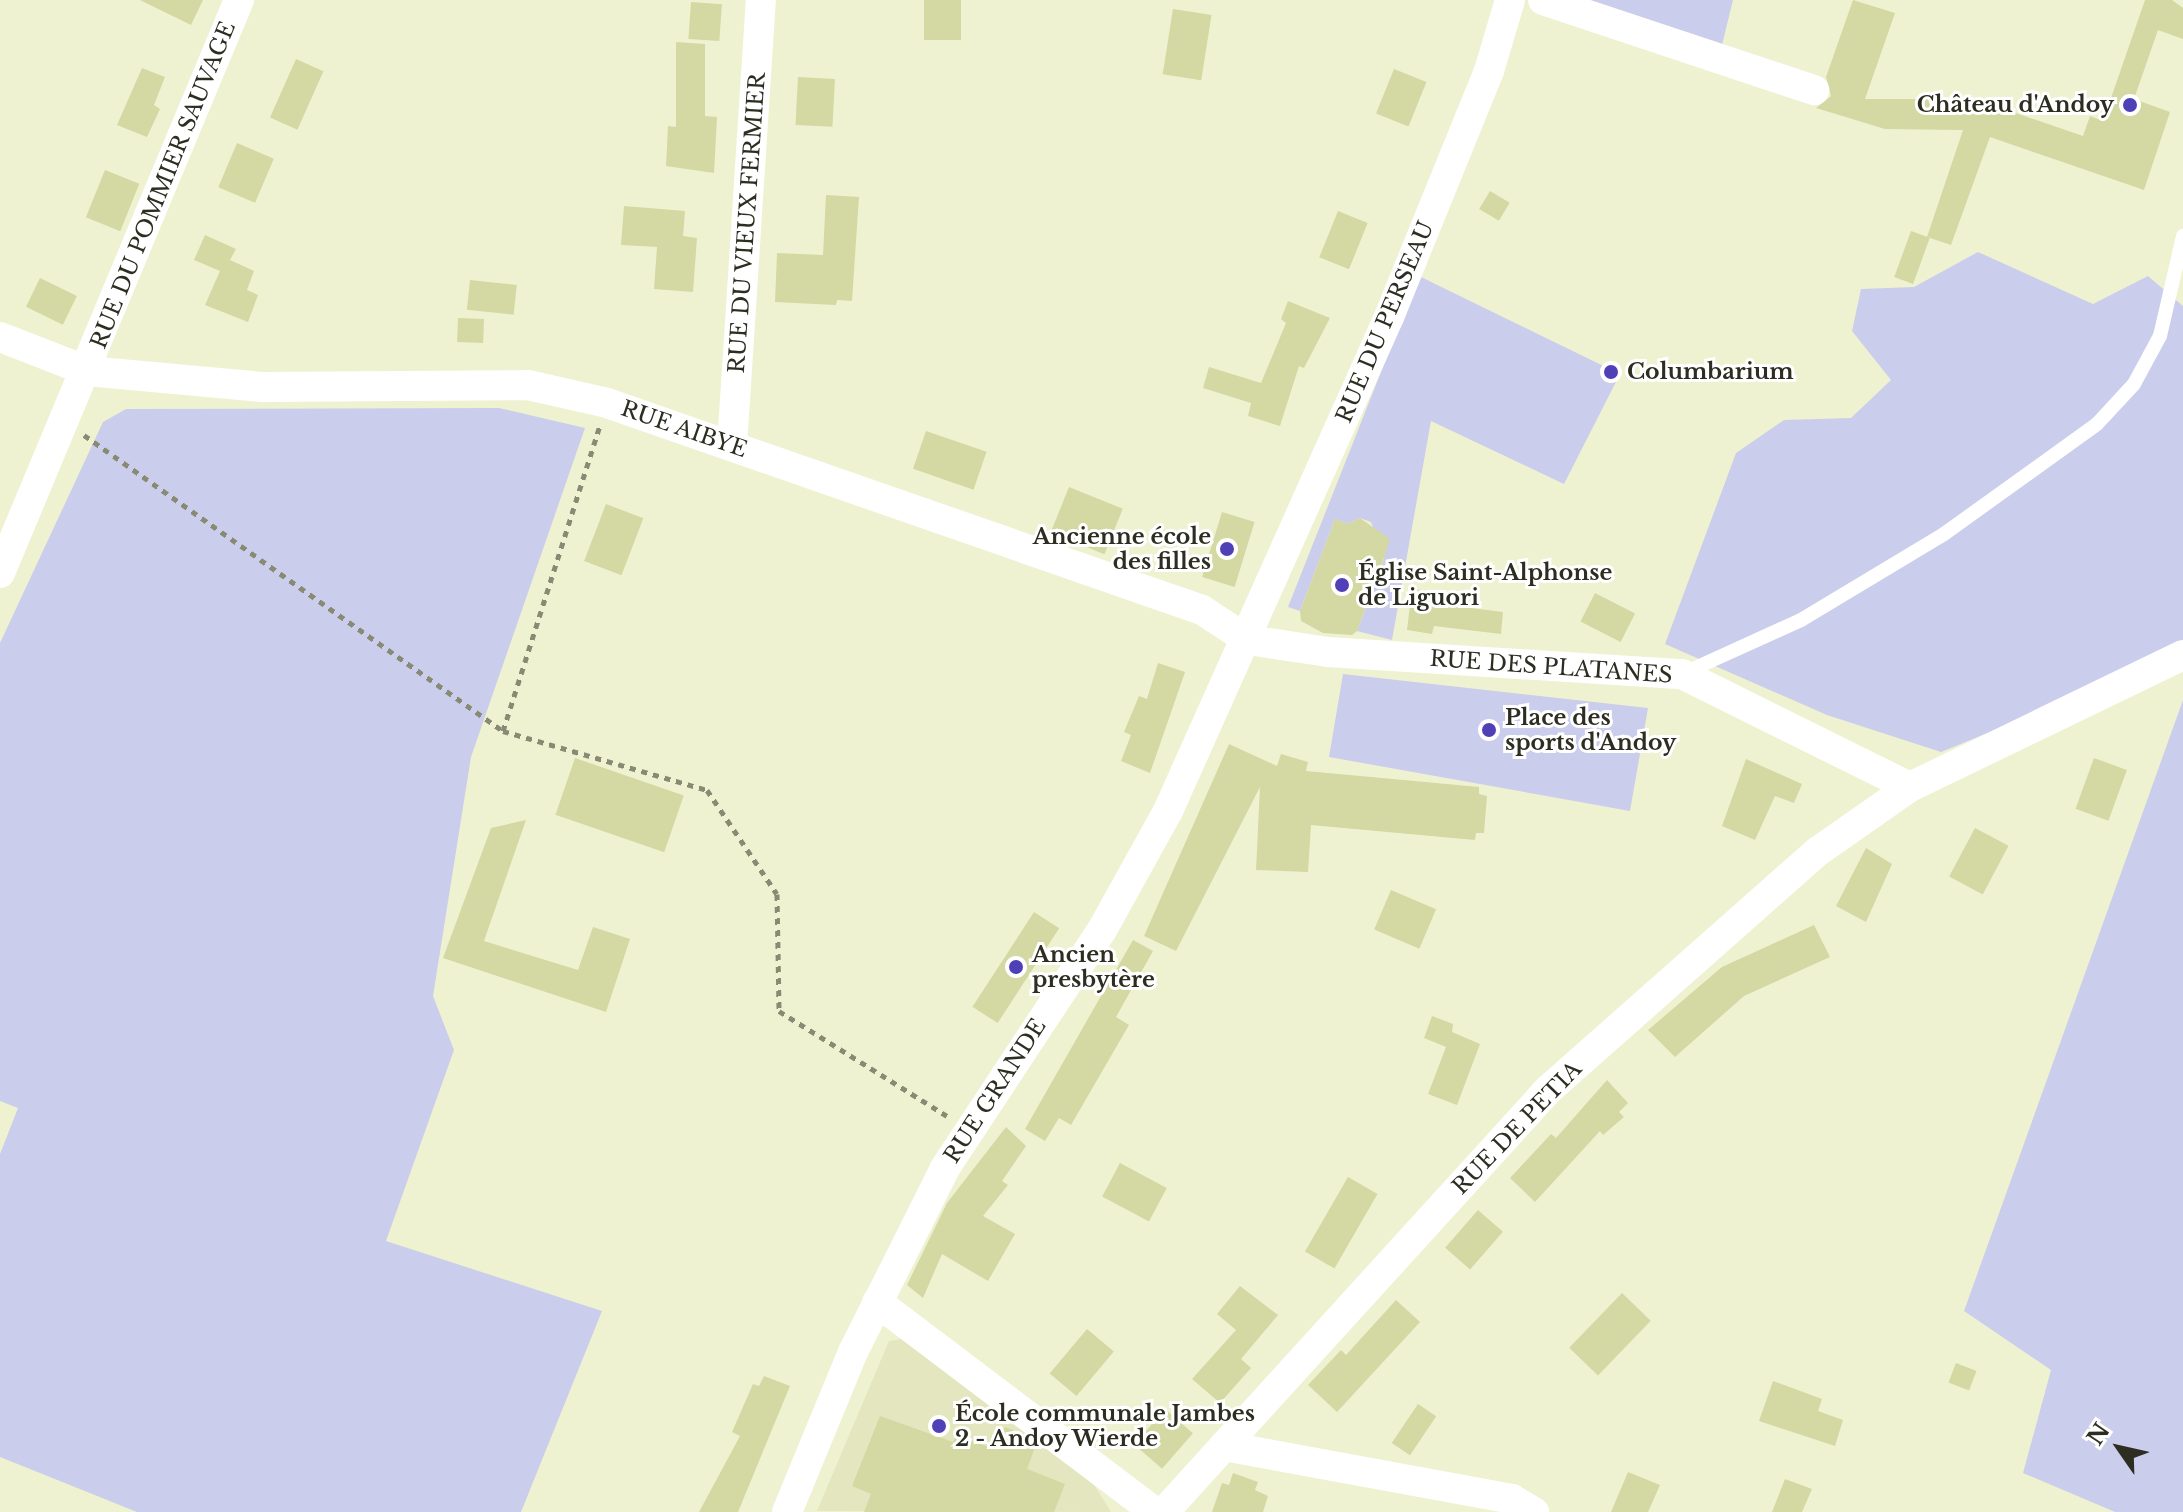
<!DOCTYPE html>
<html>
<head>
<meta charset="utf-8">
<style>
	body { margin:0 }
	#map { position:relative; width:2183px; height:1512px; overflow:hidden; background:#eff2d0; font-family:"Libre Baskerville",serif }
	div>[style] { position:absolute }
	.built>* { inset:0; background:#e3e6be }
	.green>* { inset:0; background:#cbcdec }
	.building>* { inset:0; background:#d4d8a3; transform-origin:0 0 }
	.path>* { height:5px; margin-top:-2.5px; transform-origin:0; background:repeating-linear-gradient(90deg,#888a73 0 6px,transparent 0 12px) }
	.lane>* { height:14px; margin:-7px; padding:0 7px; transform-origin:7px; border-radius:7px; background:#fff }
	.street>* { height:30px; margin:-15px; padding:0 15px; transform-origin:15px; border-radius:15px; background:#fff }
	.dots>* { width:22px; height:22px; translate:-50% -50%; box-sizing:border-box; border:4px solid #fff; border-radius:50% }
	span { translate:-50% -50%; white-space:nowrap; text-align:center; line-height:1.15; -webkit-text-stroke:6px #fff; paint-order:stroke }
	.poi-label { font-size:22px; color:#2d2e21; font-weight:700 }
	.right { translate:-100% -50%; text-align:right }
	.left { translate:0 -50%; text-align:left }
	.street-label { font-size:22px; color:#2d2e21 }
	.north { position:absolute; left:2079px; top:1408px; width:80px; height:80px; -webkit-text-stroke:6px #fff; paint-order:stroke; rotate:304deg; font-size:22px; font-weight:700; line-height:32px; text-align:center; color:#2d2e21 }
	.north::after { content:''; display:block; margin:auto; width:28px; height:36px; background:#2d2e21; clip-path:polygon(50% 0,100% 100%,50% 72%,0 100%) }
</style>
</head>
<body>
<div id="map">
	<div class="built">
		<div style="clip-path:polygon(907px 1338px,1093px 1483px,1111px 1512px,817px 1511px,889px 1341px)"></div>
	</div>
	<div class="green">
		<div style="clip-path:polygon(1585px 0,1733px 0,1722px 45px)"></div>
		<div style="clip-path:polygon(1978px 252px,2093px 304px,2148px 276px,2183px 306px,2183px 653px,1941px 752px,1827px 715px,1665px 644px,1736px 453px,1784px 420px,1851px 418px,1891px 380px,1852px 331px,1861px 289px,1914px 287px)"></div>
		<div style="clip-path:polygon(1419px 276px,1620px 374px,1564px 484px,1431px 421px,1392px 640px,1357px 631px,1384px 559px,1371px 522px,1360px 518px,1348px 524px,1335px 519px,1300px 611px,1288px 607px)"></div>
		<div style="clip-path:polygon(499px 408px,585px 428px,471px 757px,433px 996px,454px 1050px,386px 1241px,602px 1311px,521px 1512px,137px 1512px,0 1457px,0 1154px,18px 1108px,0 1101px,0 643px,103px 422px,126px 409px)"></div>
		<div style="clip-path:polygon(1343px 674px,1648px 708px,1630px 811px,1329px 757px)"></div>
		<div style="clip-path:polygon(2183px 700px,2183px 1512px,2115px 1512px,2023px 1473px,2051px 1370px,1964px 1311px)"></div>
	</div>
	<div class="building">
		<div style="clip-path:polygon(140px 0,203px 0,191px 25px)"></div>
		<div style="left:924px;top:0;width:37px;height:40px"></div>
		<div style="clip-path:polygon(1853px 0,1895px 13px,1865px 99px,1975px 99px,2083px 136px,2090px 116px,2103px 121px,2145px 0,2172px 0,2183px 8px,2183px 39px,2158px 30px,2134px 99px,2170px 112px,2144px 190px,1990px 137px,1951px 245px,1927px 237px,1963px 130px,1885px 129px,1816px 108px,1831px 96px,1826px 77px)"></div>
		<div style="left:691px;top:2px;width:31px;height:37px;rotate:4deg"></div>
		<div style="left:1173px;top:9px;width:39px;height:66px;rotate:9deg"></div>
		<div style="clip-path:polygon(676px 42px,705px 44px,705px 116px,717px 117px,714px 173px,666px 166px,668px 126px,676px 127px)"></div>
		<div style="left:296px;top:59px;width:30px;height:64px;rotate:24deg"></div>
		<div style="clip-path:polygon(142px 68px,165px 77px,154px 105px,160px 109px,147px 137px,117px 125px)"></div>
		<div style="left:1394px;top:69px;width:35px;height:48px;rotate:22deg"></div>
		<div style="left:798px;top:77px;width:37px;height:48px;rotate:3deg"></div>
		<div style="left:237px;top:143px;width:40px;height:48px;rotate:23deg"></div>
		<div style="left:105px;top:170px;width:37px;height:51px;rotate:22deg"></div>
		<div style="left:1490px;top:191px;width:23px;height:21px;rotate:31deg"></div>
		<div style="clip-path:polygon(826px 195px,859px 197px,852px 301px,837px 300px,836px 305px,775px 302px,777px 253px,823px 255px)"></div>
		<div style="clip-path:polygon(624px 206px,685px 211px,683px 236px,697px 238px,693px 292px,654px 289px,657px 247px,621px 245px)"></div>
		<div style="left:1338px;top:211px;width:32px;height:50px;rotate:22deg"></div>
		<div style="left:1911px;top:231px;width:20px;height:49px;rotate:20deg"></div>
		<div style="clip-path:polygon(205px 235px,236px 249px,230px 260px,254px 271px,247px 290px,258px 295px,248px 322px,205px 305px,220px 271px,194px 260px)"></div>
		<div style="left:40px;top:278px;width:41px;height:32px;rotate:26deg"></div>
		<div style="left:470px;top:280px;width:47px;height:30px;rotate:6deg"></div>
		<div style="clip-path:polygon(1288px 301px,1330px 318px,1304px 368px,1299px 366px,1280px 426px,1248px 416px,1251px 403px,1203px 388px,1209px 367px,1261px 383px,1286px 323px,1281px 319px)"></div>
		<div style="left:458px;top:318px;width:26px;height:24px;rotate:2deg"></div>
		<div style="left:926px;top:431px;width:64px;height:40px;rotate:19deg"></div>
		<div style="left:1069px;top:487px;width:58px;height:49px;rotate:22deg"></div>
		<div style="left:606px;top:504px;width:40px;height:61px;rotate:21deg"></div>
		<div style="left:1222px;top:512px;width:34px;height:68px;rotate:17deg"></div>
		<div style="clip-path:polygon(1360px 518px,1390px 539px,1384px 558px,1357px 631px,1352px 635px,1323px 633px,1301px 621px,1300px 611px,1335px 519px,1348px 524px)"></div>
		<div style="clip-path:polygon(1412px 589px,1437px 592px,1437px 598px,1456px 600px,1455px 606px,1503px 612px,1501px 634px,1434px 626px,1432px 634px,1407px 630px)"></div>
		<div style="left:1595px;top:593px;width:45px;height:32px;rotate:27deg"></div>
		<div style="clip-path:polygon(1158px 663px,1185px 672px,1150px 773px,1121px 761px,1131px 735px,1124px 732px,1139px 696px,1147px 699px)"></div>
		<div style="clip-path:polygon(1229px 744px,1277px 766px,1281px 754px,1308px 762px,1306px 771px,1479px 787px,1479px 794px,1487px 796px,1484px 833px,1476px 833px,1475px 840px,1311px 825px,1308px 872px,1256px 870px,1260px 787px,1176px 951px,1144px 936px)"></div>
		<div style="left:575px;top:758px;width:115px;height:60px;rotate:19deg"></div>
		<div style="left:2094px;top:758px;width:35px;height:54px;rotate:20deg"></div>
		<div style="clip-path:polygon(1746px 759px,1802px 784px,1794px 803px,1775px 796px,1755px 840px,1722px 826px)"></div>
		<div style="clip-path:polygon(526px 820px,484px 941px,578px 970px,593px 927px,630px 939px,606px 1012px,443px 958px,491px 828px)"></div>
		<div style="left:1975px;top:828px;width:38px;height:55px;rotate:28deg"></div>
		<div style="clip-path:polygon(1866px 848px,1892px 864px,1866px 922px,1836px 906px)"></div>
		<div style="left:1391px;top:890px;width:49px;height:43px;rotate:23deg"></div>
		<div style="left:1034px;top:912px;width:30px;height:113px;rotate:33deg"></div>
		<div style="clip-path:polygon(1814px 925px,1830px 957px,1744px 996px,1675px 1057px,1648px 1030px,1722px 967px)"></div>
		<div style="clip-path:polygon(1133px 940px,1153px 951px,1116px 1017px,1129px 1025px,1071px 1125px,1059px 1118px,1045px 1141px,1025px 1129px)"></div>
		<div style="clip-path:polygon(1432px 1016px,1453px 1024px,1452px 1032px,1480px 1044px,1457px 1105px,1428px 1094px,1446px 1047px,1424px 1038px)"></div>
		<div style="clip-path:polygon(1607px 1080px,1628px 1103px,1619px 1112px,1624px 1117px,1603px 1135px,1600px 1131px,1535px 1202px,1510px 1178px,1551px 1134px,1556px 1138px)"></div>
		<div style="clip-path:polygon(1006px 1127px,1026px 1146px,1002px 1181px,1008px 1185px,983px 1216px,1015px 1234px,988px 1281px,942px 1254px,923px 1298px,907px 1285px,947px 1203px)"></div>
		<div style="left:1120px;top:1163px;width:53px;height:38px;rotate:28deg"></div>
		<div style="left:1348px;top:1177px;width:34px;height:86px;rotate:30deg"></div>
		<div style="left:1478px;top:1210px;width:33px;height:50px;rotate:41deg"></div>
		<div style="clip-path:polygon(1240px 1286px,1278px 1315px,1241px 1359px,1251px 1368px,1220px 1403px,1192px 1379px,1236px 1330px,1217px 1314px)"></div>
		<div style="left:1622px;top:1293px;width:40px;height:76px;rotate:44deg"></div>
		<div style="clip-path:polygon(1396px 1300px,1420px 1322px,1337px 1412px,1308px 1385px,1341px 1350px,1346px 1355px)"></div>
		<div style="left:1087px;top:1329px;width:35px;height:58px;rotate:40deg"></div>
		<div style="left:1956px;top:1363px;width:22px;height:21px;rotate:21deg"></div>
		<div style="clip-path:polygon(764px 1376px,790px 1386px,738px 1512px,699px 1512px,740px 1436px,732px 1432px,753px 1384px,759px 1386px)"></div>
		<div style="clip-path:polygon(1773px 1381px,1822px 1399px,1818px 1411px,1843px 1420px,1835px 1446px,1759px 1421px)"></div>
		<div style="left:1418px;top:1404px;width:22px;height:47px;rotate:34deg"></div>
		<div style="left:1165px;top:1409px;width:37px;height:47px;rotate:41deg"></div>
		<div style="clip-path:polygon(880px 1416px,953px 1442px,956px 1435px,997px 1450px,1005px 1427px,1021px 1433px,1036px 1445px,1027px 1469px,1065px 1484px,1054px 1512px,864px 1512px,871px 1494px,852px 1486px)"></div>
		<div style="clip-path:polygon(1628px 1472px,1660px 1485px,1648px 1512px,1611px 1512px)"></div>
		<div style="clip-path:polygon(1233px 1473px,1258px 1482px,1255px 1490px,1268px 1496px,1263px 1512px,1212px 1512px,1222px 1483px,1229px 1485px)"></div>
		<div style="clip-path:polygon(1785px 1479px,1812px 1489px,1802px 1512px,1772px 1512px)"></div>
	</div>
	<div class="path">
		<div style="left:84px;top:435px;width:513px;rotate:35.24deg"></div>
		<div style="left:503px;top:731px;width:212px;rotate:16.1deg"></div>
		<div style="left:707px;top:790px;width:125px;rotate:56.1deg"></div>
		<div style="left:777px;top:894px;width:117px;rotate:89deg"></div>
		<div style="left:779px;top:1011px;width:198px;rotate:32deg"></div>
		<div style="left:503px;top:731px;width:320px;rotate:-72.4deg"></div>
	</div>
	<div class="lane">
		<div style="left:1682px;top:674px;width:131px;rotate:-24.4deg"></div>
		<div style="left:1801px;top:620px;width:167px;rotate:-31deg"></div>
		<div style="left:1944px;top:534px;width:188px;rotate:-35.7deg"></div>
		<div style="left:2097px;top:424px;width:54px;rotate:-47.2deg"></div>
		<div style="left:2134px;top:384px;width:55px;rotate:-61.6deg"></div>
		<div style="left:2160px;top:336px;width:103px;rotate:-77deg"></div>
	</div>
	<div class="street">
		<div style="left:1543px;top:0;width:286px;rotate:18.4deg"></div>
		<div style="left:0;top:337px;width:93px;rotate:21.3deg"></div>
		<div style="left:87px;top:371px;width:176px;rotate:5.2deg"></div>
		<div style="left:262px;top:387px;width:266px;rotate:-0.4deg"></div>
		<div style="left:528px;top:385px;width:81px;rotate:12.8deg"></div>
		<div style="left:607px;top:403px;width:630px;rotate:19.18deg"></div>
		<div style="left:1202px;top:610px;width:55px;rotate:33.1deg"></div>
		<div style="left:1248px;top:640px;width:81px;rotate:8.5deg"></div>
		<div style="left:1328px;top:652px;width:355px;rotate:3.6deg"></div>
		<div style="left:1682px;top:674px;width:254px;rotate:26.4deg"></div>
		<div style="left:1910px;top:787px;width:303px;rotate:-25.8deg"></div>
		<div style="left:732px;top:446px;width:447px;rotate:-86.3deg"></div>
		<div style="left:0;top:573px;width:621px;rotate:-67.36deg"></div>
		<div style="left:877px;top:1302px;width:348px;rotate:37.1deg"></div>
		<div style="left:1224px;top:1446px;width:293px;rotate:10.4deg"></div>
		<div style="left:1512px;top:1499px;width:26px;rotate:31deg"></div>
		<div style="left:787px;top:1512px;width:173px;rotate:-67.6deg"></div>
		<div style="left:853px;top:1352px;width:206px;rotate:-63.4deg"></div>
		<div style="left:945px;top:1168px;width:285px;rotate:-56.6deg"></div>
		<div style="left:1102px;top:930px;width:136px;rotate:-61deg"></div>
		<div style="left:1168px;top:811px;width:541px;rotate:-65.9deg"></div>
		<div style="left:1389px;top:317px;width:266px;rotate:-67.9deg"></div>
		<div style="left:1489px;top:71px;width:74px;rotate:-73.5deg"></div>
		<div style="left:1164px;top:1512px;width:571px;rotate:-47.7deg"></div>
		<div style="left:1548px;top:1090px;width:359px;rotate:-41.5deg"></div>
		<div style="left:1817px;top:852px;width:113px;rotate:-35deg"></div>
	</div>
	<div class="dots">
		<div style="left:2130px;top:105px;background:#4f40b8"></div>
		<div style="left:1611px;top:372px;background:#4f40b8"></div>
		<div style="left:1227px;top:549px;background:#4f40b8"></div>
		<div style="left:1342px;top:585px;background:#4f40b8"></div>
		<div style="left:1489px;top:730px;background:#4f40b8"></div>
		<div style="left:1016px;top:967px;background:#4f40b8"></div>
		<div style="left:939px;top:1426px;background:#4f40b8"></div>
	</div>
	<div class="poi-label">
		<span class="right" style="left:2114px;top:105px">Château d'Andoy</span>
		<span class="left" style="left:1627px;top:372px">Columbarium</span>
		<span class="right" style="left:1211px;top:549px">Ancienne école<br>des filles</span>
		<span class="left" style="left:1358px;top:585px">Église Saint-Alphonse<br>de Liguori</span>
		<span class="left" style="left:1505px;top:730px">Place des<br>sports d'Andoy</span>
		<span class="left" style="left:1032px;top:967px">Ancien<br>presbytère</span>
		<span class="left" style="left:955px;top:1426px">École communale Jambes<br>2 - Andoy Wierde</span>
	</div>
	<div class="street-label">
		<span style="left:163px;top:185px;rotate:-68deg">RUE DU POMMIER SAUVAGE</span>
		<span style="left:747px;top:223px;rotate:-86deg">RUE DU VIEUX FERMIER</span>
		<span style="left:1385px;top:322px;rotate:-67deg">RUE DU PERSEAU</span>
		<span style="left:684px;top:429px;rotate:19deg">RUE AIBYE</span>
		<span style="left:1551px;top:667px;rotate:4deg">RUE DES PLATANES</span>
		<span style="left:995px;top:1091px;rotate:-57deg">RUE GRANDE</span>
		<span style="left:1517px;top:1128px;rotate:-46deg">RUE DE PETIA</span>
	</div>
	<div class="north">N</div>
</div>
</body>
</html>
